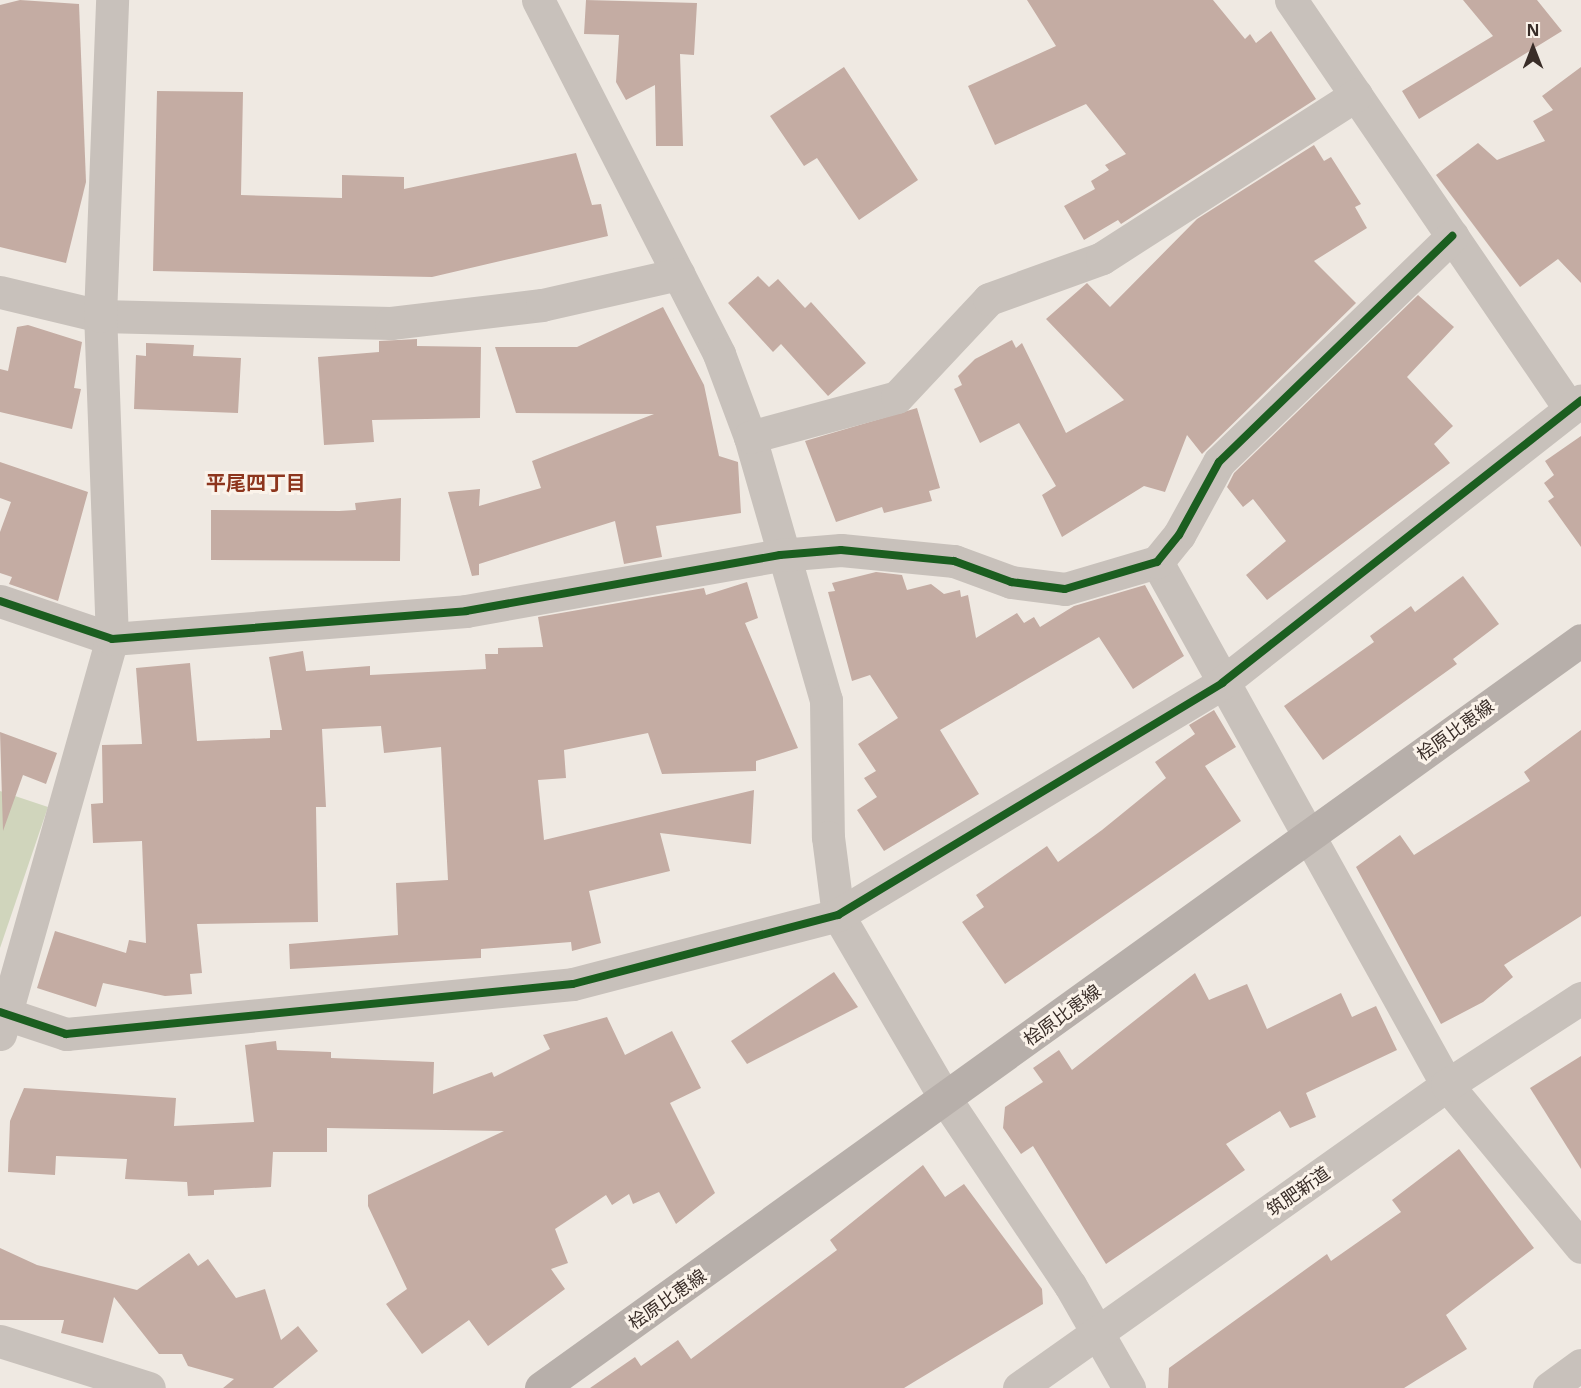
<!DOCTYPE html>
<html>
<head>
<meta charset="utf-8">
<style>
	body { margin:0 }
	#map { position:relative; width:1581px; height:1388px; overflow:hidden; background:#efe9e2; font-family:"Noto Sans","Noto Sans JP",sans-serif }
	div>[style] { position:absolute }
	.green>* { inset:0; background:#d0d5bc }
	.building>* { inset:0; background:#c4aca3 }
	.minor>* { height:33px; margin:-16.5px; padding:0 16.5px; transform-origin:16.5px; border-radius:16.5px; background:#c8c1bb }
	.major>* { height:33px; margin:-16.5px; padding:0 16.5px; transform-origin:16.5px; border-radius:16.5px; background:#b7afaa }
	.cycleway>* { height:8px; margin:-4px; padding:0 4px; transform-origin:4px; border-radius:4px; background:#1b5e20 }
	span { translate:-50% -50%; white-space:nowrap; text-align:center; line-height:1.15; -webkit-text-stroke:6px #fbf3ea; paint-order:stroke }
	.street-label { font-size:18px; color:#392d28 }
	.neighbourhood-label { font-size:20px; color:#8d351d; font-weight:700 }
	.north { position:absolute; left:1503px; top:18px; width:60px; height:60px; -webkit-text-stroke:4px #fbf3ea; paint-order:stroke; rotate:0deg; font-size:16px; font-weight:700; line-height:24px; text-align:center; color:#392d28 }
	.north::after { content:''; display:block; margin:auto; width:21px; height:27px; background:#392d28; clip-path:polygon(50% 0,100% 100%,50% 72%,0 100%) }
</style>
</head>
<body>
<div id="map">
	<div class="green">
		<div style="clip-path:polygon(0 791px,48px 807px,0 948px)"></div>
	</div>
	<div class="building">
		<div style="clip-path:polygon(20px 0,79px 4px,86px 182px,66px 263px,0 247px,0 5px)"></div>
		<div style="clip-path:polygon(586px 0,697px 3px,694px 55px,680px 54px,683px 146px,656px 146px,655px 85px,626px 100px,616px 82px,619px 35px,584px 34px)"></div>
		<div style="clip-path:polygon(1027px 0,1213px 0,1245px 39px,1250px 34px,1256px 43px,1271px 31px,1316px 99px,1121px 224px,1118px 220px,1084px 240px,1064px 206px,1095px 189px,1091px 181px,1109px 170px,1105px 165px,1126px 154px,1086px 104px,995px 145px,968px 86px,1056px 46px)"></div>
		<div style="clip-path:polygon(1463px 0,1537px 0,1562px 31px,1419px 119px,1402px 91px,1493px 36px)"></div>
		<div style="clip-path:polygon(844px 67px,918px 180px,859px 220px,817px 158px,804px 166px,770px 116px)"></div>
		<div style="clip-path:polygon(1581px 67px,1581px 283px,1558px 259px,1520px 287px,1436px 175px,1478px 143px,1497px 160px,1545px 141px,1533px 121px,1553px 110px,1542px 96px)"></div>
		<div style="clip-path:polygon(157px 91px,243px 92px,241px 195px,342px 198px,342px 175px,404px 177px,404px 189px,576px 153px,592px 205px,601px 204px,608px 236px,432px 277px,153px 271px)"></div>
		<div style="clip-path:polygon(1314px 145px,1324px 161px,1331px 157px,1361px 204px,1355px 207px,1367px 228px,1314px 261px,1356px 303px,1202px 454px,1187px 435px,1165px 492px,1144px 486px,1062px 537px,1042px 495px,1056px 486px,1019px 423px,980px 443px,954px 389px,962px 385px,958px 376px,975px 359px,1012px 340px,1016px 348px,1022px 343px,1066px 433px,1124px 400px,1046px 319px,1087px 283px,1110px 307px,1197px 219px)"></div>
		<div style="clip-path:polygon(758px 276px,769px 287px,778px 279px,805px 308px,811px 302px,866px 363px,828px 396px,781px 344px,773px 352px,728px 303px)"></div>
		<div style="clip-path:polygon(1418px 295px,1454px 327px,1407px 377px,1453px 426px,1434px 444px,1450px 463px,1267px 600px,1246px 575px,1286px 541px,1253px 499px,1243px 507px,1227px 487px,1234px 473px)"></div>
		<div style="clip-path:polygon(663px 307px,704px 385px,719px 456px,738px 462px,741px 513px,656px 526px,662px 557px,624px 564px,615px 521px,479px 564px,479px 575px,472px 576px,448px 492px,480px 489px,479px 506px,541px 488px,532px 461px,654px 414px,516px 413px,495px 347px,577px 347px)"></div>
		<div style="clip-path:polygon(28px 325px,82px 342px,74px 388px,81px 389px,72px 429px,0 412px,0 369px,8px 371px,17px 327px)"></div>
		<div style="clip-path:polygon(417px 339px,417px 346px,481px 347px,480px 418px,372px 420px,374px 442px,324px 445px,318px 357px,379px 352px,379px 341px)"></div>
		<div style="clip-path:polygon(146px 343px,194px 345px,193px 356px,241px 358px,238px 413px,134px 409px,136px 355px,146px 356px)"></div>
		<div style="clip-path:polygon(917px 408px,940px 488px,929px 491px,932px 501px,884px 513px,882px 507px,836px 522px,805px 441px)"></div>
		<div style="clip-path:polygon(1581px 436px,1581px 547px,1548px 501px,1554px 497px,1544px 483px,1554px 475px,1545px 461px)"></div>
		<div style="clip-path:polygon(0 462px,88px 492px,58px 601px,9px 584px,12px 577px,0 573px,0 532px,11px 502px,0 498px)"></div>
		<div style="clip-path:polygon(401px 498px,400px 561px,211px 560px,211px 510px,339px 511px,356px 510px,355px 503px)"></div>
		<div style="clip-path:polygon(876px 572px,902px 575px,907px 590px,931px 584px,944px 594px,960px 590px,961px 597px,968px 595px,976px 638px,1017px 613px,1024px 623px,1034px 617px,1040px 627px,1074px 606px,1145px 585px,1184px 656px,1133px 689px,1099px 637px,940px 730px,979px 794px,884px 851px,857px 810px,877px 797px,864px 778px,876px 771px,858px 744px,898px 718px,870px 675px,852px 681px,828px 592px,835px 591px,832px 583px)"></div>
		<div style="clip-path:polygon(1463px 576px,1499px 624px,1453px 659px,1457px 664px,1323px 760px,1284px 706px,1374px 642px,1370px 636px,1411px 606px,1415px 612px)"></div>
		<div style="clip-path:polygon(747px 582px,758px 618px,745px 623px,798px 748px,756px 761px,756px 771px,662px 774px,648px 733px,564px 750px,566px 778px,538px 780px,544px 840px,754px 790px,751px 844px,660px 833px,670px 871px,589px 891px,601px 943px,572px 951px,571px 942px,481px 949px,481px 958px,290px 969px,289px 944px,398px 935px,396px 883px,448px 880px,441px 747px,384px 753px,381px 726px,322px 729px,326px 807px,316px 807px,318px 922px,197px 924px,202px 973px,190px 974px,192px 994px,165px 996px,103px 983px,96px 1007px,37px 988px,55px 931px,126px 953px,129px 940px,146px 943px,142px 841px,93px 843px,91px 804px,103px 803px,102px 745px,142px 744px,136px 668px,190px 663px,197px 741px,270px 738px,270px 730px,282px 730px,269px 657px,303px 651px,306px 671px,370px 666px,370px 675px,486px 669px,485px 654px,498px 654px,498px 648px,543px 647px,538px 617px,704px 588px,706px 595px)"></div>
		<div style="clip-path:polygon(1214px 710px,1236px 747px,1205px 766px,1241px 821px,1005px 984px,962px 922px,984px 907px,976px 895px,1047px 846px,1058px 862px,1102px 830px,1166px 778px,1155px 762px,1195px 734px,1189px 725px)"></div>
		<div style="clip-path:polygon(1581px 730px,1581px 916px,1504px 965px,1513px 977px,1483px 1002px,1441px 1024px,1356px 867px,1400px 835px,1414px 855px,1530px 781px,1524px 772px)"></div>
		<div style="clip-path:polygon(0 732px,57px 753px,46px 784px,23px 775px,3px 831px)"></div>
		<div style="clip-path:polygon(834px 972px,858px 1007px,747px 1064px,731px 1041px)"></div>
		<div style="clip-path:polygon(1195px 973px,1209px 1000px,1247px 984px,1267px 1029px,1341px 993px,1352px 1017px,1376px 1006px,1397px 1050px,1306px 1093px,1316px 1117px,1290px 1128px,1280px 1111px,1226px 1144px,1245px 1170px,1106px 1264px,1033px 1146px,1021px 1154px,1003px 1128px,1005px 1107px,1043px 1082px,1033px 1068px,1059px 1050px,1072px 1070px)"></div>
		<div style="clip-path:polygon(607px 1017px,625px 1055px,672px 1031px,701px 1088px,670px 1103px,715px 1193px,676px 1224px,659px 1192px,633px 1204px,629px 1194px,612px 1205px,606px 1195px,555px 1229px,568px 1263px,551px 1269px,565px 1289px,488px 1346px,469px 1320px,422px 1354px,386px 1304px,407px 1289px,368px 1206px,368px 1195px,504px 1131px,327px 1128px,327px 1152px,273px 1152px,271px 1187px,214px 1190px,214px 1195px,188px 1196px,187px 1182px,125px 1179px,127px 1159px,56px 1156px,55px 1175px,8px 1172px,10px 1121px,24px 1088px,176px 1098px,174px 1126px,254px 1122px,245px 1045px,276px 1041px,277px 1050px,331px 1052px,331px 1058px,434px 1062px,433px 1094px,492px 1072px,494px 1077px,550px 1049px,543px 1035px)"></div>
		<div style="clip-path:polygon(1581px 1056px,1581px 1169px,1530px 1088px)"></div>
		<div style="clip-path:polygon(1459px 1149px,1534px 1248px,1446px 1315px,1467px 1349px,1404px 1388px,1168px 1388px,1169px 1368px,1327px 1254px,1331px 1261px,1401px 1212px,1392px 1200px)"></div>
		<div style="clip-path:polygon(923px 1165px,945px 1197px,964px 1184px,1042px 1289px,1043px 1304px,904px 1388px,590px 1388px,635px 1357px,641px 1366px,678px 1340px,691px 1359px,837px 1250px,830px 1240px)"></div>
		<div style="clip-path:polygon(0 1248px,37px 1265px,137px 1290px,189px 1253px,198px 1266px,208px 1259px,236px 1298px,265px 1289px,281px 1340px,298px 1326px,318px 1351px,273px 1388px,223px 1388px,234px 1379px,188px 1366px,182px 1354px,159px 1354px,114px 1297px,103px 1343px,61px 1333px,64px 1320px,0 1320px)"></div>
	</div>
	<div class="minor">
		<div style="left:538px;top:0;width:398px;rotate:62.9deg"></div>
		<div style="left:719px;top:354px;width:89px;rotate:69.5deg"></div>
		<div style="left:750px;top:437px;width:274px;rotate:73.9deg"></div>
		<div style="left:826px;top:700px;width:137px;rotate:89.2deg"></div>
		<div style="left:828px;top:837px;width:79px;rotate:82.7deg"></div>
		<div style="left:838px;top:915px;width:214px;rotate:59.7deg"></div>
		<div style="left:946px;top:1100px;width:223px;rotate:56.2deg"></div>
		<div style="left:1070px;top:1285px;width:119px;rotate:60.2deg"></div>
		<div style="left:1291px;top:0;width:494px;rotate:55.7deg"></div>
		<div style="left:0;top:292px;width:103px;rotate:13.5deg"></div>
		<div style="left:100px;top:316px;width:291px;rotate:1.4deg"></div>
		<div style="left:391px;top:323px;width:152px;rotate:-6.8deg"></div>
		<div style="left:542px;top:305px;width:140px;rotate:-12.8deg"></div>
		<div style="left:750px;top:437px;width:152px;rotate:-15.2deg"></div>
		<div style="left:897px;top:397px;width:134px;rotate:-46.8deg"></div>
		<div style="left:989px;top:299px;width:120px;rotate:-19.9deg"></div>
		<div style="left:1102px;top:258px;width:302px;rotate:-32.7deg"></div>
		<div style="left:1157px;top:562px;width:598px;rotate:60.99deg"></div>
		<div style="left:1447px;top:1085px;width:210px;rotate:50.4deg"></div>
		<div style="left:0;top:601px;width:118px;rotate:18.7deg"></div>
		<div style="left:112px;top:639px;width:355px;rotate:-4.5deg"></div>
		<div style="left:466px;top:611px;width:319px;rotate:-10.1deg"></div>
		<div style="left:780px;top:555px;width:61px;rotate:-4.7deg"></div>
		<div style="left:841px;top:550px;width:114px;rotate:5.6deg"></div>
		<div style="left:954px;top:561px;width:61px;rotate:20.2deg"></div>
		<div style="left:1011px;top:582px;width:54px;rotate:7.4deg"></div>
		<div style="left:1065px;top:589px;width:96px;rotate:-16.4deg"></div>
		<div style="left:1157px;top:562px;width:35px;rotate:-51deg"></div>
		<div style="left:1179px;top:535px;width:83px;rotate:-61.3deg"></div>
		<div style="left:1219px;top:462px;width:325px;rotate:-44.1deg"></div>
		<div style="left:0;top:1012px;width:70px;rotate:18.4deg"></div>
		<div style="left:66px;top:1034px;width:509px;rotate:-5.63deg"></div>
		<div style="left:573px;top:984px;width:274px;rotate:-14.6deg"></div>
		<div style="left:838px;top:915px;width:449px;rotate:-31.1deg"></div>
		<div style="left:1222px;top:683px;width:457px;rotate:-38.2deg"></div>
		<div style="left:0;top:1034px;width:411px;rotate:-74.2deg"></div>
		<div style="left:112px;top:639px;width:323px;rotate:-92.1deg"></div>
		<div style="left:100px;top:316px;width:316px;rotate:-87.8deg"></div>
		<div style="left:0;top:1341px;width:156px;rotate:17.5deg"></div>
		<div style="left:1019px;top:1388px;width:524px;rotate:-35.3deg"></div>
		<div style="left:1447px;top:1085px;width:160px;rotate:-33deg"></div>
		<div style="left:1549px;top:1388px;width:39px;rotate:-36deg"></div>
	</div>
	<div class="major">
		<div style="left:541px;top:1388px;width:1281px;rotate:-35.72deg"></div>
	</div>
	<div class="cycleway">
		<div style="left:0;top:601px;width:118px;rotate:18.7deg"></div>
		<div style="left:112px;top:639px;width:355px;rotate:-4.5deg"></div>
		<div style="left:466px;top:611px;width:319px;rotate:-10.1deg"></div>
		<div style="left:780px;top:555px;width:61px;rotate:-4.7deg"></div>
		<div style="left:841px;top:550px;width:114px;rotate:5.6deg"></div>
		<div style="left:954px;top:561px;width:61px;rotate:20.2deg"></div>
		<div style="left:1011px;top:582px;width:54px;rotate:7.4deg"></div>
		<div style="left:1065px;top:589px;width:96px;rotate:-16.4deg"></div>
		<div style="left:1157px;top:562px;width:35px;rotate:-51deg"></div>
		<div style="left:1179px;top:535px;width:83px;rotate:-61.3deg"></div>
		<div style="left:1219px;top:462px;width:325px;rotate:-44.1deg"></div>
		<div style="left:0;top:1012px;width:70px;rotate:18.4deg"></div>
		<div style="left:66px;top:1034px;width:509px;rotate:-5.63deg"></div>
		<div style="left:573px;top:984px;width:274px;rotate:-14.6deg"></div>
		<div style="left:838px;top:915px;width:449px;rotate:-31.1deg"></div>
		<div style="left:1222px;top:683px;width:457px;rotate:-38.2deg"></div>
	</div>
	<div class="street-label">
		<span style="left:1455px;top:730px;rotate:-36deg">桧原比恵線</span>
		<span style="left:1062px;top:1015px;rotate:-36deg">桧原比恵線</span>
		<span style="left:1298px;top:1191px;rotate:-35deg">筑肥新道</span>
		<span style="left:667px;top:1299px;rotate:-35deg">桧原比恵線</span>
	</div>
	<div class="neighbourhood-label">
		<span style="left:256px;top:482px">平尾四丁目</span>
	</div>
	<div class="north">N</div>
</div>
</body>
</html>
